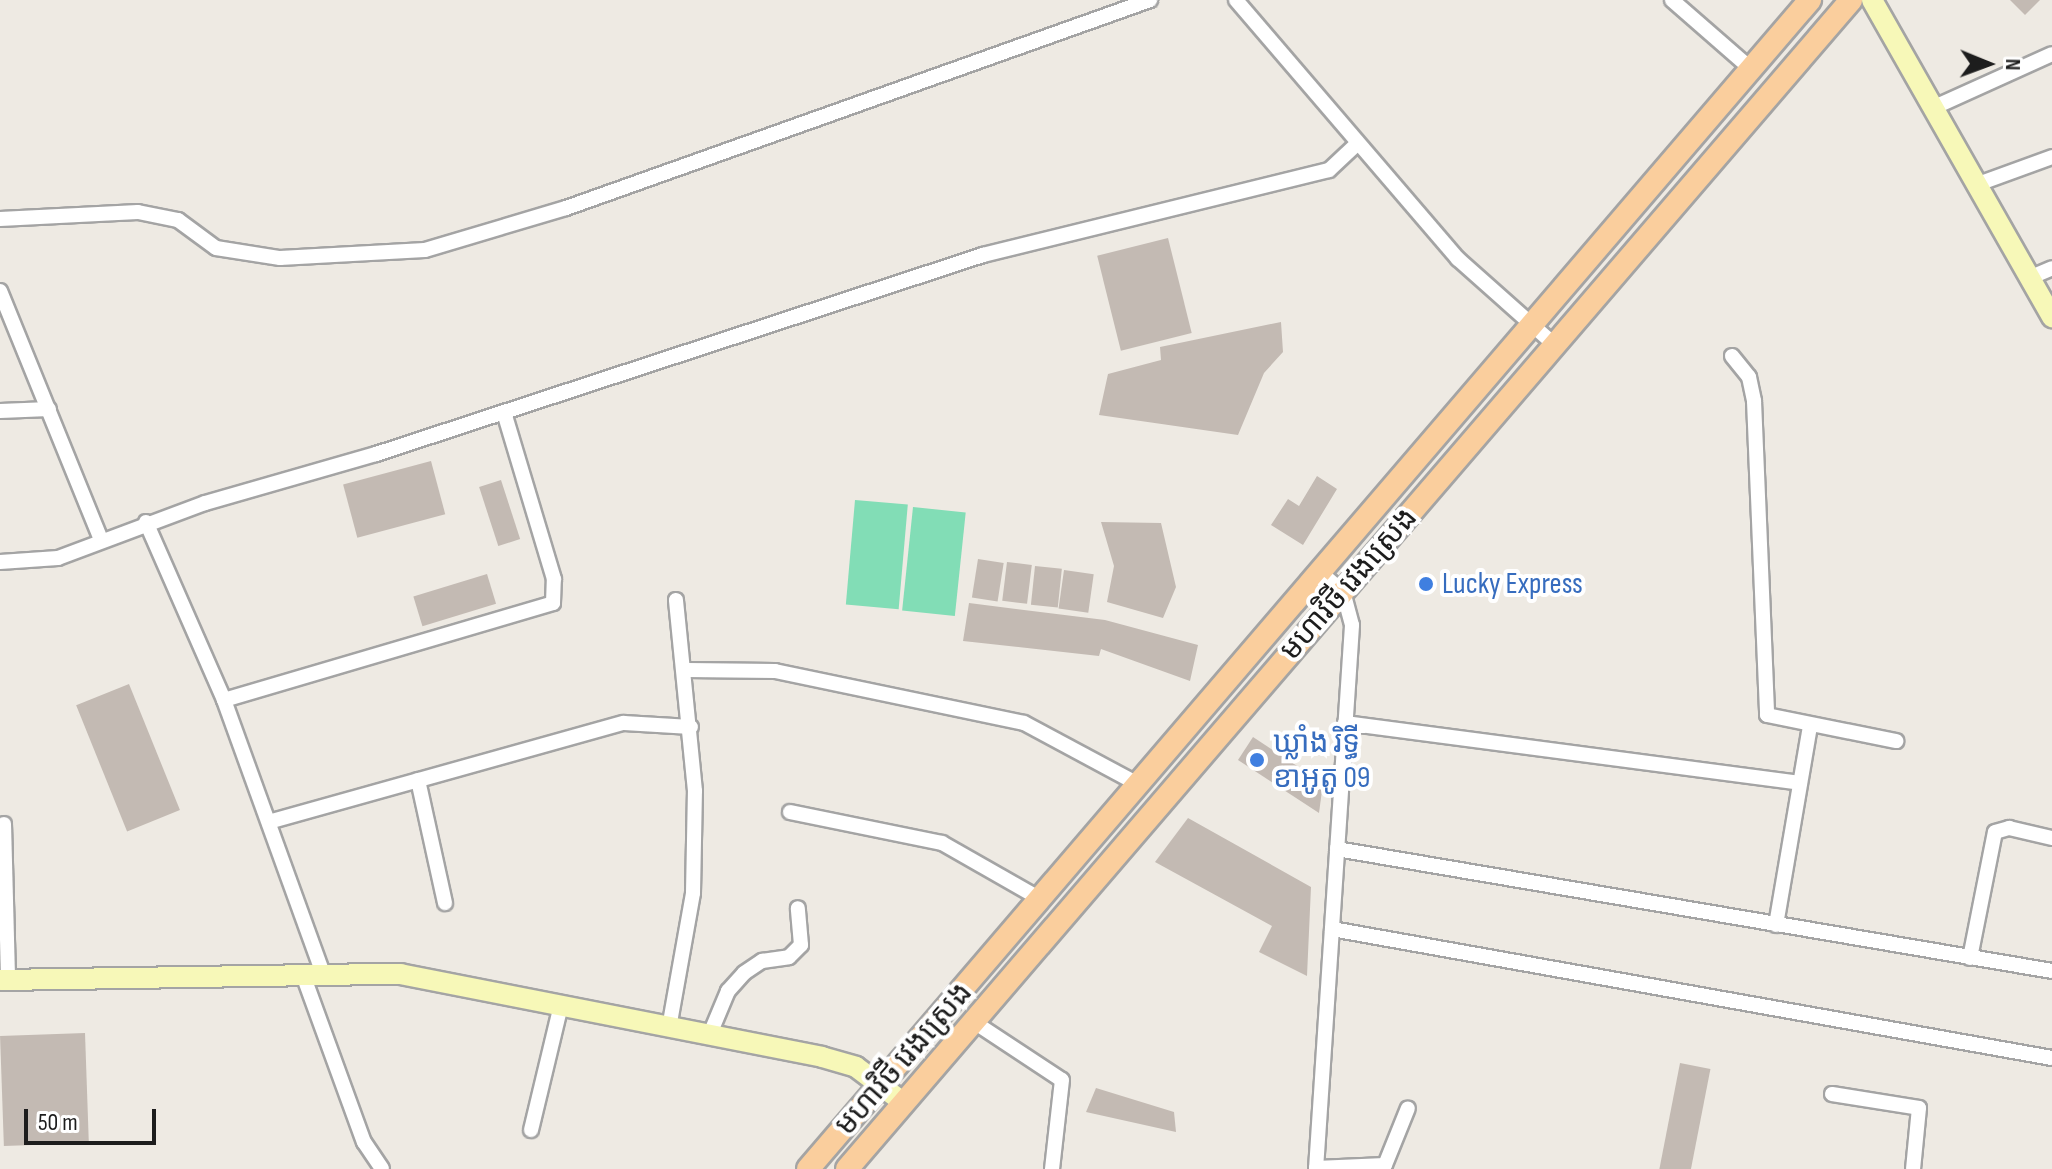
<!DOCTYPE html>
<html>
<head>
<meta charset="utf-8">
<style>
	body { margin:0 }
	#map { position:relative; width:2052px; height:1169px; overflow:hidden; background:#eeeae3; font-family:"Sofia Sans Condensed","Noto Sans Khmer",sans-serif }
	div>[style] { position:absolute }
	.pitch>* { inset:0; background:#82ddb6; transform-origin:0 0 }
	.building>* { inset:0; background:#c3bab3; transform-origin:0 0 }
	.roads { filter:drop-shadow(2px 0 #a4a4a4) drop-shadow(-2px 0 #a4a4a4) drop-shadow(0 2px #a4a4a4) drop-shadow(0 -2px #a4a4a4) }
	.street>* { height:14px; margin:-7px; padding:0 7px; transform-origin:7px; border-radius:7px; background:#fff }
	.secondary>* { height:20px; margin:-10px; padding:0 10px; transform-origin:10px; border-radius:10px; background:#f7f8b8 }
	.primary>* { height:22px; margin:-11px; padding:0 11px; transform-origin:11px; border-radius:11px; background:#face9d }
	.dots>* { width:22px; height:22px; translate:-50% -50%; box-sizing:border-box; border:4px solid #fff; border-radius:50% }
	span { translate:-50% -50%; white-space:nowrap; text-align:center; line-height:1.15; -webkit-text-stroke:8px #fff; paint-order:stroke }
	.street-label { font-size:30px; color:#1d1d1d }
	.shop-label { font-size:30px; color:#366cbe }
	.left { translate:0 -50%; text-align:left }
	.north { position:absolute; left:1948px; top:24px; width:80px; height:80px; -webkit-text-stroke:6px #fff; paint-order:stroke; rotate:91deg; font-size:22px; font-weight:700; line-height:32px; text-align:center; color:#1d1d1d }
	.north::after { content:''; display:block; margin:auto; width:28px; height:36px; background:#1d1d1d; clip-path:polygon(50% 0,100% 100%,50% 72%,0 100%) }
	.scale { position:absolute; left:24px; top:1109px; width:132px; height:36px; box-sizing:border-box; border:4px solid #1d1d1d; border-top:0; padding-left:10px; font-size:24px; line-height:28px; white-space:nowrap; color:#1d1d1d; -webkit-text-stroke:6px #fff; paint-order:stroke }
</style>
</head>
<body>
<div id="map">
	<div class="pitch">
		<div style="left:855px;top:500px;width:53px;height:105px;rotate:5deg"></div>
		<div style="left:913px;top:507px;width:53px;height:104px;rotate:6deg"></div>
	</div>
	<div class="building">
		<div style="clip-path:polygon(2010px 0,2040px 0,2025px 15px)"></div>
		<div style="left:1168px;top:238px;width:98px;height:73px;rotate:76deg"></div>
		<div style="clip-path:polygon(1281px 322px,1283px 352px,1264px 373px,1238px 435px,1099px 415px,1108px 374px,1161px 360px,1160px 347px)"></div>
		<div style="left:431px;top:461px;width:55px;height:91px;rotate:75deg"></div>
		<div style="clip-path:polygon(1317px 476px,1337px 489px,1303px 545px,1271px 525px,1288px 499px,1299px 506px)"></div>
		<div style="left:501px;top:480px;width:62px;height:23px;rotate:72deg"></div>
		<div style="clip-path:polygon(1101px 522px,1161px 523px,1176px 587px,1163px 618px,1107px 602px,1114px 566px)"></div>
		<div style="left:978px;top:559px;width:26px;height:39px;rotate:9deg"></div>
		<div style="left:1007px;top:562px;width:25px;height:39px;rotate:7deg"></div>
		<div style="left:1035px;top:566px;width:27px;height:39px;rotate:6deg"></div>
		<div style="left:1064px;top:570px;width:30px;height:39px;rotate:8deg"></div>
		<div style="left:487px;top:574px;width:31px;height:77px;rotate:73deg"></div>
		<div style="clip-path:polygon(969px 603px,1105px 620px,1198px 645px,1190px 681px,1101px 649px,1099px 656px,963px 641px)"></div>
		<div style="left:129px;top:684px;width:136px;height:57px;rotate:68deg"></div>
		<div style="clip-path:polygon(1253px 737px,1323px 783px,1319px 813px,1238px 760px)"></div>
		<div style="clip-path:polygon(1188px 818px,1311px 887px,1307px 976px,1259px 952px,1272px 926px,1155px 862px)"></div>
		<div style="left:85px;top:1033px;width:110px;height:85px;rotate:88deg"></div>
		<div style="left:1680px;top:1063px;width:31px;height:108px;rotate:11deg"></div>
		<div style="clip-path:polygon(1096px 1088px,1174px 1112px,1176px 1132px,1086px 1112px)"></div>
	</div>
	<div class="roads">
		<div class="street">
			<div style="left:1236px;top:0;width:341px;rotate:49.4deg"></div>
			<div style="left:1458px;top:259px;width:130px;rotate:41.6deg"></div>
			<div style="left:1672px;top:0;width:105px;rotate:41.1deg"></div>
			<div style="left:1937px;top:106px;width:126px;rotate:-24.3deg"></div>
			<div style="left:1978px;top:184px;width:79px;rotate:-20deg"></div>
			<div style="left:0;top:219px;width:138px;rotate:-2.9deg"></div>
			<div style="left:138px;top:212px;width:41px;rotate:11.3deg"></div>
			<div style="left:178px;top:220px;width:47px;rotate:36.4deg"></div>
			<div style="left:216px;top:248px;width:65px;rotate:8.9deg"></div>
			<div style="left:280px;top:258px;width:145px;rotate:-3.2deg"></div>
			<div style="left:425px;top:250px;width:147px;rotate:-16.6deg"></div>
			<div style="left:566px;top:208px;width:620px;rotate:-19.6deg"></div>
			<div style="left:2029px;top:278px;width:25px;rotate:-23deg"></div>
			<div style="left:0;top:291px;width:269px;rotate:67.9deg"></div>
			<div style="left:1732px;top:356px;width:27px;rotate:51deg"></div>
			<div style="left:1749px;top:377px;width:25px;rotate:78deg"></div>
			<div style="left:1754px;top:401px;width:314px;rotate:87.6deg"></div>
			<div style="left:1767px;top:715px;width:132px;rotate:11.4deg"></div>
			<div style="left:0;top:411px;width:49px;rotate:-2.3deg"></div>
			<div style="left:146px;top:522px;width:194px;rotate:66.3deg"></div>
			<div style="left:224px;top:700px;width:290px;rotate:70.1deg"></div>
			<div style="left:0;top:562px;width:58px;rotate:-3.9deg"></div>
			<div style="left:58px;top:558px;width:157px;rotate:-20.5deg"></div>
			<div style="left:205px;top:503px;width:178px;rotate:-16deg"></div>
			<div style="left:376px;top:454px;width:639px;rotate:-18.15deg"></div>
			<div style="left:983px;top:255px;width:356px;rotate:-13.8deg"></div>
			<div style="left:1329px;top:170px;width:37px;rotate:-43deg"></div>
			<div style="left:687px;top:670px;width:88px;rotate:0.7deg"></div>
			<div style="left:775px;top:671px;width:254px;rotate:11.8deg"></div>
			<div style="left:1024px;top:723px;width:129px;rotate:28.2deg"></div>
			<div style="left:224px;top:700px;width:343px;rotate:-16.4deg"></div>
			<div style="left:553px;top:603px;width:24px;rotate:-88deg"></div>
			<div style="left:554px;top:579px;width:174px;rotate:-106.7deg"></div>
			<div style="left:1345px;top:723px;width:459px;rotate:7.5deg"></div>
			<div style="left:418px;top:780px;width:126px;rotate:77.6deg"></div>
			<div style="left:790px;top:812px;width:155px;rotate:11.5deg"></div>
			<div style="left:942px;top:843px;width:115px;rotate:29.7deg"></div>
			<div style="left:272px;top:821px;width:365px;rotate:-15.6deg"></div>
			<div style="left:624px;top:723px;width:67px;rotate:3.4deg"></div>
			<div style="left:4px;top:824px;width:156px;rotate:88.5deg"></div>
			<div style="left:1337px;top:849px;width:725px;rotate:9.68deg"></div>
			<div style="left:1776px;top:925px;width:202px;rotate:-80.3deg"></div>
			<div style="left:1332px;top:929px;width:731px;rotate:10.16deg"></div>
			<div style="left:1970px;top:958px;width:128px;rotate:-78.8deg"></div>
			<div style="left:1995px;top:832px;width:15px;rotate:-16deg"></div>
			<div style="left:2009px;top:828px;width:44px;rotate:13.1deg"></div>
			<div style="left:302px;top:972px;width:181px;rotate:70deg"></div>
			<div style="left:364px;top:1142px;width:32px;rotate:56deg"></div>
			<div style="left:974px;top:1022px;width:105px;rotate:33.4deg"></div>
			<div style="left:1062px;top:1080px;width:90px;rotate:96.4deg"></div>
			<div style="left:669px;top:1028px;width:137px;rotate:-79.9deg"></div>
			<div style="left:693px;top:893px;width:102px;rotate:-88.9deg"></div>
			<div style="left:695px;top:791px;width:192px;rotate:-95.7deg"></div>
			<div style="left:710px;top:1034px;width:47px;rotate:-67.3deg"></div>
			<div style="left:728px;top:991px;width:24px;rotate:-48deg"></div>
			<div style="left:744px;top:973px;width:22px;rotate:-34deg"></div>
			<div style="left:762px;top:961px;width:27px;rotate:-8deg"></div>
			<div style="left:789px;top:957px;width:17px;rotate:-45deg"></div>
			<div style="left:801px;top:945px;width:37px;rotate:-95deg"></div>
			<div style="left:1832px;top:1094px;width:88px;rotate:9.1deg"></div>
			<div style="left:1919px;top:1108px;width:61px;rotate:95.6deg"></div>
			<div style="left:531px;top:1130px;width:129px;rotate:-76.5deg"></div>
			<div style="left:1316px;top:1168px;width:69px;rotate:-2.5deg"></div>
			<div style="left:1385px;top:1165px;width:61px;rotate:-68deg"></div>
			<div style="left:1316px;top:1169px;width:545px;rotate:-86.21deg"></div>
			<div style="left:1352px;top:625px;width:34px;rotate:-105deg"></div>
			<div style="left:1343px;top:592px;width:30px;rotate:-139deg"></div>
		</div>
		<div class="secondary">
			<div style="left:1872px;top:0;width:365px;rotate:60.4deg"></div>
			<div style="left:0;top:980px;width:400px;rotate:-0.9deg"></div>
			<div style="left:400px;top:974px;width:430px;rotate:11.1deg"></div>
			<div style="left:822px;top:1057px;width:35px;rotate:16deg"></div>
			<div style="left:856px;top:1067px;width:60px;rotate:36.9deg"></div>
		</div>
		<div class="primary">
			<div style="left:808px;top:1169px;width:1540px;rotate:-49.4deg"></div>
			<div style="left:847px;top:1169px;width:1541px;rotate:-49.34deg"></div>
		</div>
	</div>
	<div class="dots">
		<div style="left:1426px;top:584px;background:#3f7fe0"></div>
		<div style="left:1257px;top:760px;background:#3f7fe0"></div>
	</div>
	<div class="street-label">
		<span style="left:1349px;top:584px;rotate:-49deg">មហាវិថី វេងស្រេង</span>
		<span style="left:904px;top:1059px;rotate:-49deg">មហាវិថី វេងស្រេង</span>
	</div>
	<div class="shop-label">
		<span class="left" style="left:1442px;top:584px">Lucky Express</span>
		<span class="left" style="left:1273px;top:760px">ឃ្លាំង រិទ្ធី<br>ខាអូតូ 09</span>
	</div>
	<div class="north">N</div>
	<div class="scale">50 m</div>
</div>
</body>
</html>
